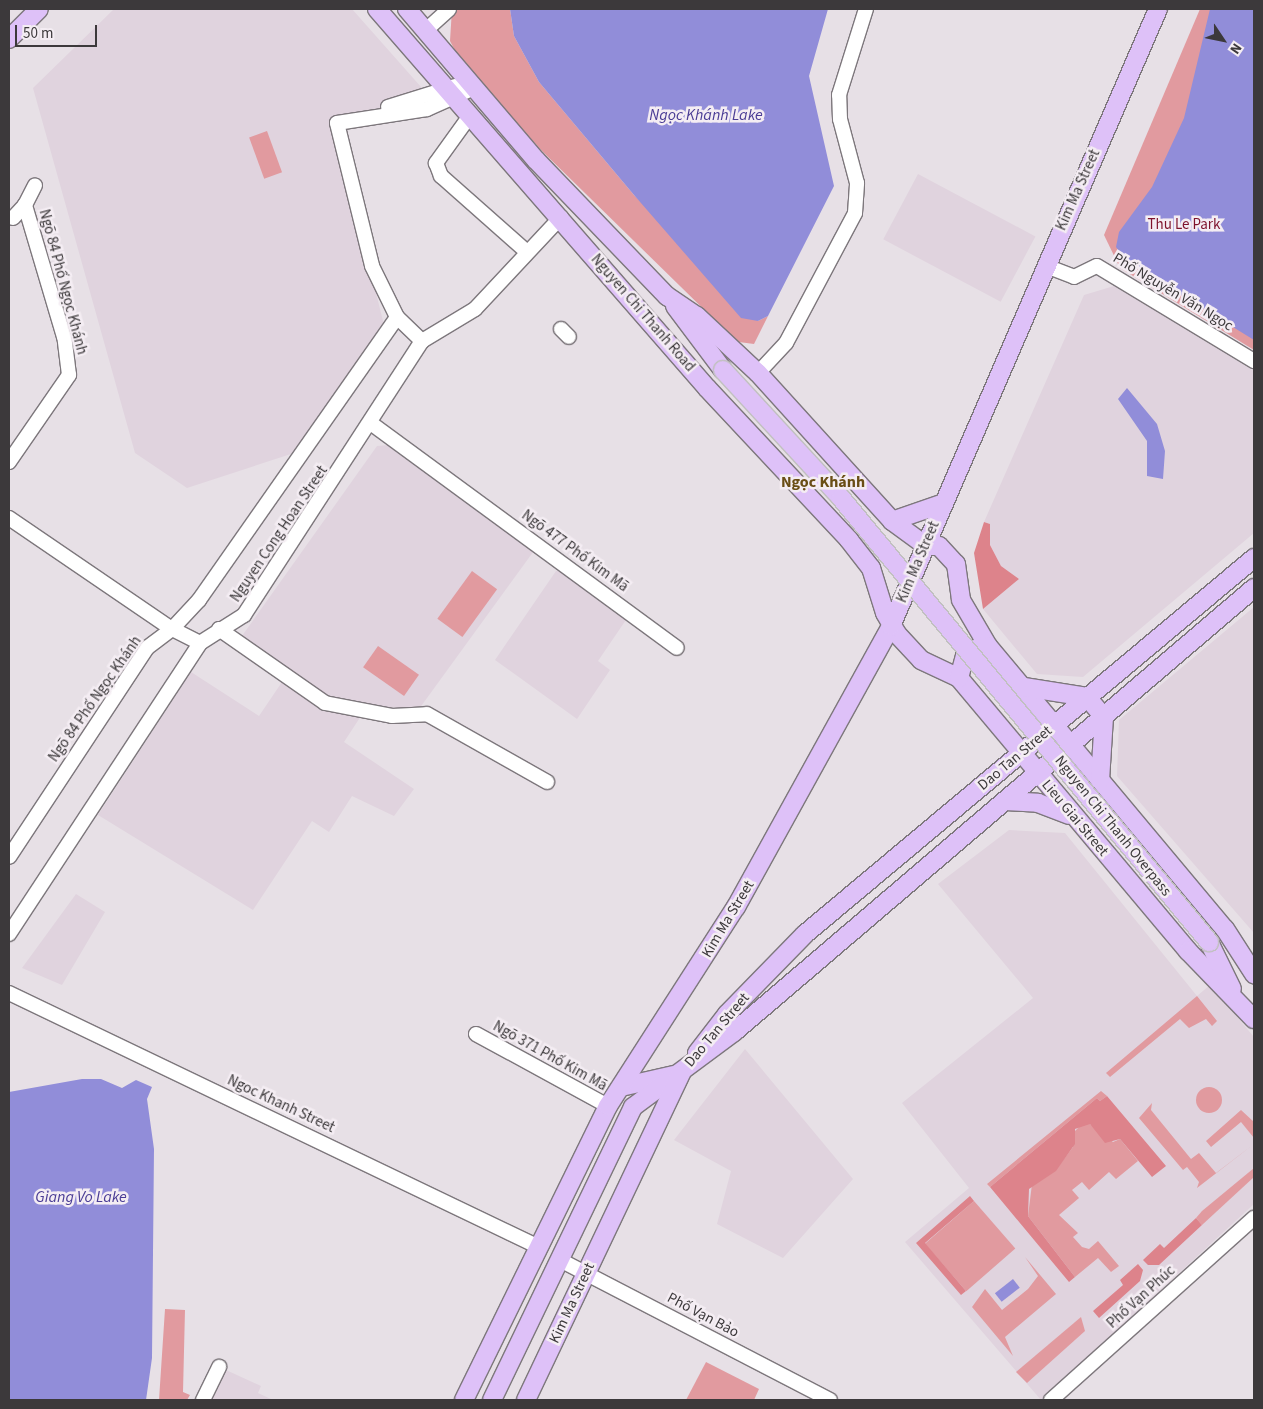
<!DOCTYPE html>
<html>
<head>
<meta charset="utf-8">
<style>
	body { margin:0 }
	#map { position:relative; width:1263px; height:1409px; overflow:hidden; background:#e7e0e6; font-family:"Source Sans 3",sans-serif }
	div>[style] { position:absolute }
	.built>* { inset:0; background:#e0d3de; transform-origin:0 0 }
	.green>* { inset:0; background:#e19a9f; transform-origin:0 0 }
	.round { border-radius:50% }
	.forest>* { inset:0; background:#dd838b }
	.water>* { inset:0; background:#918dd9; transform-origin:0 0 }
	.roads { filter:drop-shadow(1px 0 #7d777c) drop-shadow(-1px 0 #7d777c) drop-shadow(0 1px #7d777c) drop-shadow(0 -1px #7d777c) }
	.minor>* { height:14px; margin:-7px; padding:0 7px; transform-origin:7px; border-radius:7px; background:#fff }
	.major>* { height:18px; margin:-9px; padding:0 9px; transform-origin:9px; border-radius:9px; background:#dec1f8 }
	.bridges { filter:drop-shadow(1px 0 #c1c0c0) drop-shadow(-1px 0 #c1c0c0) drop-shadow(0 1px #c1c0c0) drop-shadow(0 -1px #c1c0c0) }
	.major-bridge>* { height:18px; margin:-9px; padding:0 9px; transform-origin:9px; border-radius:9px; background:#dec1f8 }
	span { translate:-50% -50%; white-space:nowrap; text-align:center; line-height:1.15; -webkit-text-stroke:5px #f4edf3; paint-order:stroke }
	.street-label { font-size:15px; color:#3c393b }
	.park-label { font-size:15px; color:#7e122c }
	.water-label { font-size:16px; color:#4a3c95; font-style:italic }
	.neighbourhood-label { font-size:16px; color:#6a4e16; font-weight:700 }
	.frame { position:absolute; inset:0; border:10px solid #3c393b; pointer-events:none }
	.north { position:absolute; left:1198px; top:15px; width:50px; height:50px; -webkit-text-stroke:4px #f4edf3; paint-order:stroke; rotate:124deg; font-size:14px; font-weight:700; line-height:20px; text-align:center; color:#3c393b }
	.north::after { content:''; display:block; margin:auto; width:18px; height:22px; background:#3c393b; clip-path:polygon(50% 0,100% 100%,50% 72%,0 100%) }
	.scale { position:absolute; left:15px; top:25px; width:82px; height:22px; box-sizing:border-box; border:2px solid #3c393b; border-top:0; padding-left:6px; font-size:15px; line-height:18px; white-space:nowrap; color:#3c393b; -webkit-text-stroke:4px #f4edf3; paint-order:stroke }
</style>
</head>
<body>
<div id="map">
	<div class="built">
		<div style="clip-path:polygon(114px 9px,352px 9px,437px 105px,335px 128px,384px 325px,294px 453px,187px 488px,135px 453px,33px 88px)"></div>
		<div style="left:918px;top:174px;width:133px;height:74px;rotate:28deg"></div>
		<div style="clip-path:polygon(1114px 286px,1254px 371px,1254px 533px,1083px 677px,1037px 674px,983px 609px,1019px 579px,1001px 566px,990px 545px,990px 524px,984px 522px,1084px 295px)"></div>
		<div style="clip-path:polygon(390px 445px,536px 548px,419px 709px,337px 704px,242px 636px,377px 446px)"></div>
		<div style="clip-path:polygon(556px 571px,563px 571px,630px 614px,598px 661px,610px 670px,577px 719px,495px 660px)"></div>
		<div style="clip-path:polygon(1254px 607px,1254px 933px,1117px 776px,1119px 720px)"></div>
		<div style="clip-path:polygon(191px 672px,259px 716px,282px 682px,318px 706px,361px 716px,344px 742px,414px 789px,394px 816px,352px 796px,329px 832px,312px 821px,253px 910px,98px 815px)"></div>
		<div style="clip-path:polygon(1009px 830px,1065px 833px,1197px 996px,1210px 985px,1254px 1037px,1254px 1204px,1041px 1400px,905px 1242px,969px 1188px,902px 1103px,1033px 998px,938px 884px)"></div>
		<div style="clip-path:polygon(76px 894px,105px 912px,62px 985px,22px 968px)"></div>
		<div style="clip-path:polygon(745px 1049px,853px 1179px,783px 1258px,717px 1224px,731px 1171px,674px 1140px)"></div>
		<div style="clip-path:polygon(226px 1370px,261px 1386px,258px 1393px,273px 1400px,212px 1400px)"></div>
	</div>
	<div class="green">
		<div style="clip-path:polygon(452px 9px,510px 9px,514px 36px,539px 82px,634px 195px,758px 321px,768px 316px,754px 344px,739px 342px,727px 332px,542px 151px,460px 60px,450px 41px)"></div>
		<div style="clip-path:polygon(1200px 9px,1254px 9px,1254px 350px,1120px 268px,1104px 235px)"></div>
		<div style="left:267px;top:131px;width:44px;height:19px;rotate:70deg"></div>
		<div style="left:472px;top:571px;width:31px;height:59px;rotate:36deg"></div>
		<div style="left:378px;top:646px;width:50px;height:26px;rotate:35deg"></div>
		<div style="clip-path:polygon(1197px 996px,1217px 1021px,1212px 1026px,1206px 1019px,1189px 1028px,1180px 1019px,1110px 1077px,1106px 1073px)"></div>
		<div class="round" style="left:1196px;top:1087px;width:26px;height:26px"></div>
		<div style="clip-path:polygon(1101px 1091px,1107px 1096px,1100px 1101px,1097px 1098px,990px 1187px,987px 1184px)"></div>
		<div style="clip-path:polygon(1152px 1103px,1151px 1110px,1191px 1159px,1199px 1153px,1216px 1173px,1254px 1144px,1197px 1188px,1199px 1182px,1187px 1167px,1183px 1170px,1139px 1118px)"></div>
		<div style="clip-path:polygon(1241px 1110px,1254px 1122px,1254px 1138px,1241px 1122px,1211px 1147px,1206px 1141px)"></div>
		<div style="clip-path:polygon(1082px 1124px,1090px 1124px,1113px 1142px,1120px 1139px,1138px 1161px,1116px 1179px,1109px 1172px,1089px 1190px,1082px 1182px,1072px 1190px,1079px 1198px,1059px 1215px,1078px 1233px,1073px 1237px,1082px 1247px,1089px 1249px,1098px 1241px,1119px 1266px,1111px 1272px,1098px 1258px,1075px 1277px,1028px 1216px,1032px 1184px,1058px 1167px,1073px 1147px,1073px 1133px)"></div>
		<div style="clip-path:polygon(1254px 1168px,1254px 1177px,1202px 1225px,1196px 1218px,1202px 1211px)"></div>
		<div style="left:974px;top:1201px;width:63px;height:65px;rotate:49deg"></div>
		<div style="clip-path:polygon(1025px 1257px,1056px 1294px,1005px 1337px,1013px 1356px,972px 1307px,985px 1289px,1002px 1310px,1028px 1289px,1038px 1276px)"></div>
		<div style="clip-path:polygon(165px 1309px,185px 1310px,183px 1392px,190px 1395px,187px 1400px,159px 1400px)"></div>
		<div style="clip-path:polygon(1081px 1317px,1085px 1331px,1027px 1383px,1016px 1372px)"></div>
		<div style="clip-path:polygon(706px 1362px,759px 1389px,754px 1400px,686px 1400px)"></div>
	</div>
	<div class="forest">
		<div style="clip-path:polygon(984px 522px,990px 524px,990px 545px,1001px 566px,1019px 579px,983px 609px,974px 553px)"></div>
		<div style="clip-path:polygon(1107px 1096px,1166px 1166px,1152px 1177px,1120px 1139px,1105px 1143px,1090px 1124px,1075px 1129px,1075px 1144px,1056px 1171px,1029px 1189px,1028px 1216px,1075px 1277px,1069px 1282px,990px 1187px,1097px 1098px,1100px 1101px)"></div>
		<div style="clip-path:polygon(970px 1196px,974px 1201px,925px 1243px,966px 1291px,961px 1295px,916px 1243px)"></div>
		<div style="clip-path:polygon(1196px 1218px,1202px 1225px,1159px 1265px,1148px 1265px,1143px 1260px,1160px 1244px,1164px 1248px)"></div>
		<div style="clip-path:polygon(1138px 1264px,1143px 1270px,1140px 1281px,1099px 1318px,1093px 1311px,1123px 1285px,1120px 1280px)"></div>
	</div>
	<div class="water">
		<div style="clip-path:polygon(510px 9px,828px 9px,809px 76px,834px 186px,768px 316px,758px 321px,741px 318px,634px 195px,539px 82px,514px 36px)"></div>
		<div style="clip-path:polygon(1210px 9px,1254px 9px,1254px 340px,1126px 261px,1116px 247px,1119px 232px,1152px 187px,1184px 118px)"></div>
		<div style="clip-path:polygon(1127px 388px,1157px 424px,1165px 451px,1163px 479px,1147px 476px,1147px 441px,1118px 399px)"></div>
		<div style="clip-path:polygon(82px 1079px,101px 1079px,122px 1088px,136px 1080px,152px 1087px,147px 1099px,154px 1149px,152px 1358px,146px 1400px,9px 1400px,9px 1092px)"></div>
		<div style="left:1013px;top:1279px;width:11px;height:23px;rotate:52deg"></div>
	</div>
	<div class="roads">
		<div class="minor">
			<div style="left:426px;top:30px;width:31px;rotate:-42deg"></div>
			<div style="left:388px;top:107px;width:70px;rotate:-17.4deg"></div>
			<div style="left:469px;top:117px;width:57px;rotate:125.7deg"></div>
			<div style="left:436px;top:163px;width:14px;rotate:69deg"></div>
			<div style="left:441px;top:176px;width:115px;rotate:41.5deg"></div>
			<div style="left:337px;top:123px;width:147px;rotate:76.2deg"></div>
			<div style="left:372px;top:266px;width:57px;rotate:63.9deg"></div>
			<div style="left:397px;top:317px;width:35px;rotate:44deg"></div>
			<div style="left:337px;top:123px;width:91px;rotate:-8.8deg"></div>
			<div style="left:427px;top:109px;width:51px;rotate:-24.1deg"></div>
			<div style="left:13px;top:218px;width:18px;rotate:-47deg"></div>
			<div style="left:1046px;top:266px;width:30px;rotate:21deg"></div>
			<div style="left:1074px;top:277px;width:25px;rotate:-26deg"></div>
			<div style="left:1097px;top:266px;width:184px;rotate:31.2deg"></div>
			<div style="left:561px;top:329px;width:11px;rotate:45deg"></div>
			<div style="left:758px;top:373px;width:41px;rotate:-47deg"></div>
			<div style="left:786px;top:343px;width:147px;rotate:-62deg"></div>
			<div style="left:855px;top:213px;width:30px;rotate:-86deg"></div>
			<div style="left:857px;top:183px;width:66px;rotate:-104.9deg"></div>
			<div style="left:840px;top:119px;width:24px;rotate:-92deg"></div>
			<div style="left:839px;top:95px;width:90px;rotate:-72.6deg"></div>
			<div style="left:372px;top:424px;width:378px;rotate:36.3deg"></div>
			<div style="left:9px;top:462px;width:106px;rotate:-55.4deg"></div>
			<div style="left:69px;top:375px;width:38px;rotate:-97deg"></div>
			<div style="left:64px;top:337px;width:138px;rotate:-106.5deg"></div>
			<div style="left:25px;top:205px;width:22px;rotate:-63deg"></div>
			<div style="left:9px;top:518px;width:197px;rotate:34.3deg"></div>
			<div style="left:172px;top:629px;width:31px;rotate:143deg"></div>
			<div style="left:147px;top:648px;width:250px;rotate:123.4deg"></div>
			<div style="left:219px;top:629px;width:129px;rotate:34.9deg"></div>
			<div style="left:325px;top:703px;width:68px;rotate:11deg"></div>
			<div style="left:392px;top:716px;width:35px;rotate:-3deg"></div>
			<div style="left:427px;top:714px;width:138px;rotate:29.5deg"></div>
			<div style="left:200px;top:643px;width:31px;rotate:-153deg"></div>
			<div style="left:172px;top:629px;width:40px;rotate:-47deg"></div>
			<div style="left:199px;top:600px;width:345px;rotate:-55deg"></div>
			<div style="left:9px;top:934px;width:348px;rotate:-56.7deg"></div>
			<div style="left:200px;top:643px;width:52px;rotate:-32.5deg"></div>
			<div style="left:244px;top:615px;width:327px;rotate:-57deg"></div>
			<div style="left:422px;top:341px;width:62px;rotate:-31.1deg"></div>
			<div style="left:475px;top:309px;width:126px;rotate:-46.9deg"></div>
			<div style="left:9px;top:993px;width:588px;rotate:25.61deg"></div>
			<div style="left:476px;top:1034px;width:150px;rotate:28.6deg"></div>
			<div style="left:560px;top:1260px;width:304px;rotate:27.4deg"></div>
			<div style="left:203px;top:1400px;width:37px;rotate:-64deg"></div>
			<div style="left:1051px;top:1400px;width:273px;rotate:-41.9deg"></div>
		</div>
		<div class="major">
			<div style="left:377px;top:9px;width:503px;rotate:48.95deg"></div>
			<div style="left:707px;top:388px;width:208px;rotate:46.9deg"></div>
			<div style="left:849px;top:540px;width:36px;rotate:52deg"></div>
			<div style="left:871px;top:568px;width:47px;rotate:72.7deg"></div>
			<div style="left:885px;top:613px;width:24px;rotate:60deg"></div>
			<div style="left:897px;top:634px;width:35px;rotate:47deg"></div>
			<div style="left:921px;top:660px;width:42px;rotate:25.3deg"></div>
			<div style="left:959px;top:678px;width:356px;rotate:50deg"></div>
			<div style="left:1188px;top:951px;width:95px;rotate:45.9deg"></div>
			<div style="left:407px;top:9px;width:199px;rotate:49.5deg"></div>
			<div style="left:536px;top:160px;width:189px;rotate:46.1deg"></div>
			<div style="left:667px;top:296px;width:36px;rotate:34deg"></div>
			<div style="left:697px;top:316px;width:83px;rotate:43.1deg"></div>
			<div style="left:758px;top:373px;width:200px;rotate:47.8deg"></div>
			<div style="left:892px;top:521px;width:42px;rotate:36.3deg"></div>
			<div style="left:9px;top:39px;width:42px;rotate:-45deg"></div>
			<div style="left:675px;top:306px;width:80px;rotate:53.1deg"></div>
			<div style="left:892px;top:521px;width:55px;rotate:-19.1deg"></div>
			<div style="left:926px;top:546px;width:13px"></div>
			<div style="left:939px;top:546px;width:25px;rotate:47deg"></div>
			<div style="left:956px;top:564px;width:36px;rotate:82deg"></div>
			<div style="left:961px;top:600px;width:53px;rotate:59.6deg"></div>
			<div style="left:988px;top:646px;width:369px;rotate:50.1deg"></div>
			<div style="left:1225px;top:929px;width:54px;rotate:57.2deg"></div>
			<div style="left:959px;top:678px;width:23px;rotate:-75deg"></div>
			<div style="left:965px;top:656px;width:19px;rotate:-32deg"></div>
			<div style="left:1024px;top:687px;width:64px;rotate:9deg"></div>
			<div style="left:1087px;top:697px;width:26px;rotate:50deg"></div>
			<div style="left:1104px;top:717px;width:63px;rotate:93.6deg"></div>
			<div style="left:1005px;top:801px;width:33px;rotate:3deg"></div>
			<div style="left:1038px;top:803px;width:33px;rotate:21deg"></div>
			<div style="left:1209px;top:942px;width:52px;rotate:63.9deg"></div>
			<div style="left:697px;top:1053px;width:49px;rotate:-52.4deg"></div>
			<div style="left:727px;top:1014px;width:112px;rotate:-45.7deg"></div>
			<div style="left:805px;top:934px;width:586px;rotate:-39.94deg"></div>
			<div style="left:621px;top:1087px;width:54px;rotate:-12.8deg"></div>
			<div style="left:464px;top:1400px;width:327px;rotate:-63.9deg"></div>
			<div style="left:608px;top:1106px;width:237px;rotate:-57.3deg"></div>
			<div style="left:736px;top:907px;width:321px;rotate:-61.1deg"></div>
			<div style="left:891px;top:626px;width:672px;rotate:-66.6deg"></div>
			<div style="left:492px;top:1400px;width:325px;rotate:-64.3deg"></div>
			<div style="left:633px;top:1107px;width:126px;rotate:-36.6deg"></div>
			<div style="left:734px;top:1032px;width:684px;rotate:-40.49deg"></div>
			<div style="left:526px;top:1400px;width:362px;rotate:-64.6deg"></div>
		</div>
	</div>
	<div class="bridges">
		<div class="major-bridge">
			<div style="left:723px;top:370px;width:174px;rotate:47.3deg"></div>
			<div style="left:841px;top:498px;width:577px;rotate:50.35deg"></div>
		</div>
	</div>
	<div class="street-label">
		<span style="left:1078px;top:190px;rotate:-66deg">Kim Ma Street</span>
		<span style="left:63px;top:282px;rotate:75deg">Ngõ 84 Phố Ngọc Khánh</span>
		<span style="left:1173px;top:292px;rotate:31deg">Phố Nguyễn Văn Ngọc</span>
		<span style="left:643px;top:313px;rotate:49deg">Nguyen Chi Thanh Road</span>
		<span style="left:279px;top:534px;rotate:-56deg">Nguyen Cong Hoan Street</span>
		<span style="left:575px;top:551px;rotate:36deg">Ngõ 477 Phố Kim Mã</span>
		<span style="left:918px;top:562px;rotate:-67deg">Kim Ma Street</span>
		<span style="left:95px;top:699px;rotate:-55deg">Ngõ 84 Phố Ngọc Khánh</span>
		<span style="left:1015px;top:758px;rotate:-40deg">Dao Tan Street</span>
		<span style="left:1075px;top:818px;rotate:50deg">Lieu Giai Street</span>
		<span style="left:1113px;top:826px;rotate:51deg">Nguyen Chi Thanh Overpass</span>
		<span style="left:728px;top:919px;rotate:-59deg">Kim Ma Street</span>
		<span style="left:717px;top:1030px;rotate:-50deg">Dao Tan Street</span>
		<span style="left:550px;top:1056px;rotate:29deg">Ngõ 371 Phố Kim Mã</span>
		<span style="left:281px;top:1104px;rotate:25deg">Ngoc Khanh Street</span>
		<span style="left:1141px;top:1297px;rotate:-42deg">Phố Vạn Phúc</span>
		<span style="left:572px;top:1303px;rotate:-65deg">Kim Ma Street</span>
		<span style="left:703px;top:1315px;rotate:28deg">Phố Vạn Bảo</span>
	</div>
	<div class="park-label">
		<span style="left:1184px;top:225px">Thu Le Park</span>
	</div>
	<div class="water-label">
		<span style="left:706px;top:115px">Ngọc Khánh Lake</span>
		<span style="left:81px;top:1197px">Giang Vo Lake</span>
	</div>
	<div class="neighbourhood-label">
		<span style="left:823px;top:482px">Ngọc Khánh</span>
	</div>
	<div class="frame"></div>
	<div class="north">N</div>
	<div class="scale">50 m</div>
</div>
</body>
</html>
